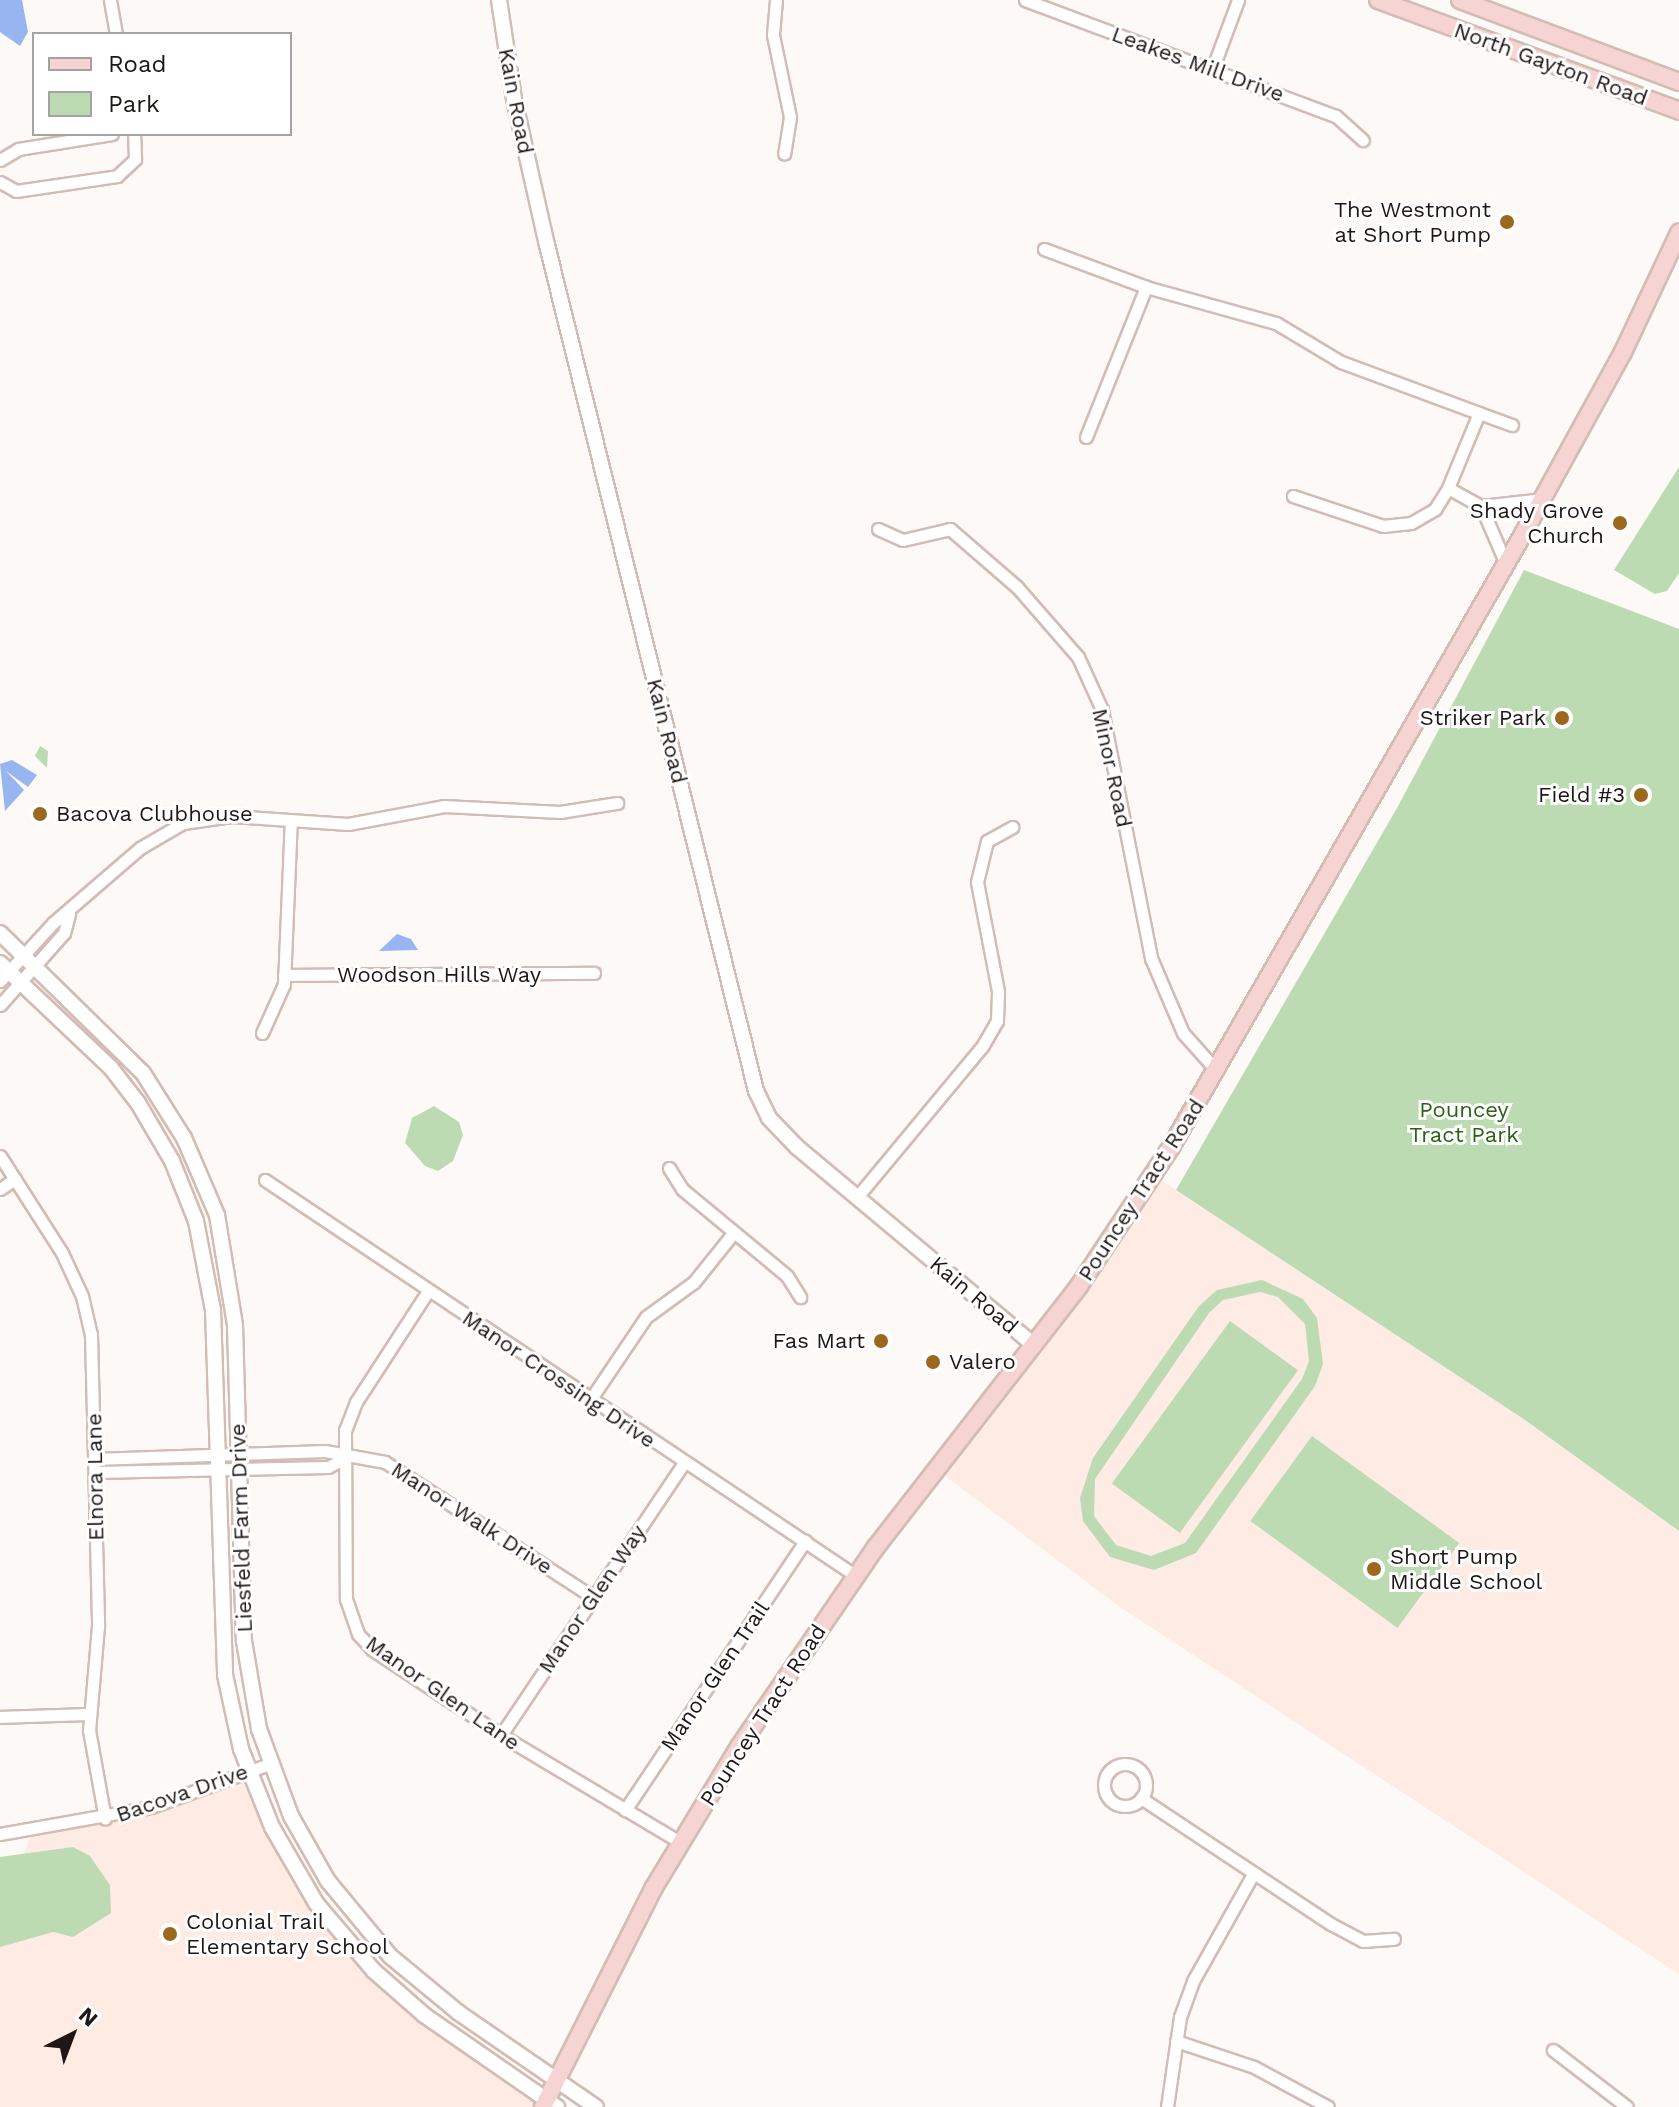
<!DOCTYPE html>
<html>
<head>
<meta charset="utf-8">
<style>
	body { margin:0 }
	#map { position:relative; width:1679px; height:2107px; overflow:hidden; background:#fdf9f7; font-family:"Work Sans",sans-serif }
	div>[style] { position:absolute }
	.built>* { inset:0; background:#feebe4 }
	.green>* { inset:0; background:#bcdbb3; transform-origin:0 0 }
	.water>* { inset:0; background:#97b5f1 }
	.roads { filter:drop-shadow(2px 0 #d2bcb4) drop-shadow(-2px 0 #d2bcb4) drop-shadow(0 2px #d2bcb4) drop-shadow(0 -2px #d2bcb4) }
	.minor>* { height:11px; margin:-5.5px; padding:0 5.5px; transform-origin:5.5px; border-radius:5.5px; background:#fff }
	.minor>.ring { margin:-5.5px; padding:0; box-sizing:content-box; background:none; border:11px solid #fff; border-radius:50% }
	.tertiary>* { height:14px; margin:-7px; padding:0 7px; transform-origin:7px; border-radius:7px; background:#fff }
	.secondary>* { height:16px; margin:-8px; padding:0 8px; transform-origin:8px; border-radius:8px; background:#f5d4d3 }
	.dots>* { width:22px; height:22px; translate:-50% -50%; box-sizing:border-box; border:4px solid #fff; border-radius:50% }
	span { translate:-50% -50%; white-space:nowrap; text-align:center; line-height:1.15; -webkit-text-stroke:6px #fff; paint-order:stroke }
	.street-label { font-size:22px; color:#1f1715 }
	.poi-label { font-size:22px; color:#1f1715 }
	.right { translate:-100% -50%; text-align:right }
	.left { translate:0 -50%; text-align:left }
	.park-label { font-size:22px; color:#2a6215 }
	.legend { position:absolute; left:32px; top:32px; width:260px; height:104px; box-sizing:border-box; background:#fff; border:2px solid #a5a2a1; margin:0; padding:10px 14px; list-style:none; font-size:24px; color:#1f1715 }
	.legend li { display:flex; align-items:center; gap:16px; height:40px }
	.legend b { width:40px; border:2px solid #a5a2a1 }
	.north { position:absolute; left:32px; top:1995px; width:80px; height:80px; -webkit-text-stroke:6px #fff; paint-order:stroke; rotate:42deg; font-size:22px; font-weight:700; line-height:32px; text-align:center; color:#1f1715 }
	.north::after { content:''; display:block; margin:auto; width:28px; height:36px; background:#1f1715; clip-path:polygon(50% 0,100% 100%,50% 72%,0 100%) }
</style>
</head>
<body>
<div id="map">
	<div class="built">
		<div style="clip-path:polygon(1158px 1178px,1525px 1420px,1679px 1531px,1679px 1974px,1120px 1607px,936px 1469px)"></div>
		<div style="clip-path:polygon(249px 1772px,333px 1925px,544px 2107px,0 2107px,0 1906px,34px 1830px,105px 1819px)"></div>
	</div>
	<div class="green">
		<div style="clip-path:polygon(1679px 467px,1679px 573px,1667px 591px,1655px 594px,1614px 570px)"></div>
		<div style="clip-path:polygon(1524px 570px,1679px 629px,1679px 1531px,1525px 1420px,1176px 1190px,1397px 808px)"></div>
		<div style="clip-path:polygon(40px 746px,48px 751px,47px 768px,35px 756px)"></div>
		<div style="clip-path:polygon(434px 1106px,459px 1122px,463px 1135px,453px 1161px,438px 1171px,425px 1166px,405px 1143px,412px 1118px)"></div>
		<div style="clip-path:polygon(evenodd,1262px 1280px,1303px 1299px,1317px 1318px,1323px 1364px,1315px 1386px,1196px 1553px,1154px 1570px,1110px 1557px,1083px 1521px,1080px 1498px,1093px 1458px,1199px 1306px,1217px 1290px,1262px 1280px,1260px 1292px,1278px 1297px,1305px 1324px,1309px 1361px,1302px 1379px,1185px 1543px,1151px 1556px,1116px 1545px,1094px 1516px,1095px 1479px,1209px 1313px,1223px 1300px,1260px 1292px)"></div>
		<div style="left:1230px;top:1321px;width:84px;height:201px;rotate:36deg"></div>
		<div style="left:1312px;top:1436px;width:182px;height:105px;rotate:36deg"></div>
		<div style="clip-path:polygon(73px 1847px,90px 1856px,110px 1885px,111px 1913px,73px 1937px,53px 1932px,0 1947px,0 1857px)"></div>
	</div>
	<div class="water">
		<div style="clip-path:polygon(0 0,22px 0,28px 32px,20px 46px,0 32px)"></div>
		<div style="clip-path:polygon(12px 760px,37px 775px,28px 787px,6px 771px,24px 790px,5px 811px,0 764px)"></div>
		<div style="clip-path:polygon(397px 934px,411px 939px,418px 950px,379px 951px)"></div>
	</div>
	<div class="roads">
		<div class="minor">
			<div style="left:110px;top:0;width:35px;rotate:80deg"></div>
			<div style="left:776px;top:0;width:35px;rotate:95deg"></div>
			<div style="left:773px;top:35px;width:84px;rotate:78.3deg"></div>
			<div style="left:790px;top:117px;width:37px;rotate:99deg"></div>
			<div style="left:1025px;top:0;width:332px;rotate:20.5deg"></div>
			<div style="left:1336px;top:116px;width:36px;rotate:42deg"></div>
			<div style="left:1212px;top:70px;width:75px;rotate:-69.6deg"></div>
			<div style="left:0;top:160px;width:21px;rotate:-31deg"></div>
			<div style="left:18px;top:149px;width:95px;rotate:-9.1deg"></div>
			<div style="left:0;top:182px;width:18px;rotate:29deg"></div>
			<div style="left:16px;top:191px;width:102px;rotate:-8.4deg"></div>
			<div style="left:117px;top:176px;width:25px;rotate:-43deg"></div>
			<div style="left:135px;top:159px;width:25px;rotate:-92deg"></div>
			<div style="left:1044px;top:249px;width:109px;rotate:20.4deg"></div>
			<div style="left:1479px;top:413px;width:35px;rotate:20deg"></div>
			<div style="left:1086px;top:437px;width:162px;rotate:-68.2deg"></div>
			<div style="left:1146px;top:287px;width:135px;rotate:15.5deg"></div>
			<div style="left:1276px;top:323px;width:76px;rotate:31deg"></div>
			<div style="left:1341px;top:362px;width:147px;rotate:20.3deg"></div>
			<div style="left:1479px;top:413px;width:81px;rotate:112.5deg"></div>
			<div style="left:1448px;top:488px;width:38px;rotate:29deg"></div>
			<div style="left:1481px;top:506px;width:61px;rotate:-6.5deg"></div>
			<div style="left:1293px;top:496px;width:95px;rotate:18.4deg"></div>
			<div style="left:1383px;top:526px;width:28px;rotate:-6deg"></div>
			<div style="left:1411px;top:523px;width:28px;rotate:-30deg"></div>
			<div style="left:1435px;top:509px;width:25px;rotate:-58deg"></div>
			<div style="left:1481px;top:506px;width:63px;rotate:66.7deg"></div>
			<div style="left:878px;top:529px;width:27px;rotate:24deg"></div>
			<div style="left:903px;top:540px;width:48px;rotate:-13.2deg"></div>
			<div style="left:950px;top:529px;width:89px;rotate:40.9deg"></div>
			<div style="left:1017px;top:587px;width:93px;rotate:48.9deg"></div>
			<div style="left:1078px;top:657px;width:58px;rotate:65.6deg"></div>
			<div style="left:1102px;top:710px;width:253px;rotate:78.8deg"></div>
			<div style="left:1151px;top:958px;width:82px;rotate:66.9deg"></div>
			<div style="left:1183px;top:1033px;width:51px;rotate:48.2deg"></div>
			<div style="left:284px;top:975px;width:310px;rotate:-0.4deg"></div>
			<div style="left:0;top:981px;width:79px;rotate:-47.6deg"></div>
			<div style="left:53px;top:923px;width:115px;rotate:-40.8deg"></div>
			<div style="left:140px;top:848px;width:50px;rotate:-30.2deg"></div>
			<div style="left:183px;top:823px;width:49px;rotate:-8.1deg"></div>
			<div style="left:232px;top:816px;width:116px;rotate:3.9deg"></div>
			<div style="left:348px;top:824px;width:98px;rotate:-10.6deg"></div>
			<div style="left:444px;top:806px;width:116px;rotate:3deg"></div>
			<div style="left:560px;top:812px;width:58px;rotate:-9deg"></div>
			<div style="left:0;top:1005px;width:96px;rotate:-48.4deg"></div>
			<div style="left:64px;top:933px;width:20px;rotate:-75deg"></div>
			<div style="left:262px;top:1033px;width:54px;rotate:-65.8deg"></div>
			<div style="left:284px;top:984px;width:164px;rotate:-87.6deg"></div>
			<div style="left:0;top:1156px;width:115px;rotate:57.4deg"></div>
			<div style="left:62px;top:1253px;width:47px;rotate:65.1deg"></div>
			<div style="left:82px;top:1296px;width:39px;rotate:77deg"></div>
			<div style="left:91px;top:1334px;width:292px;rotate:88.6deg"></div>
			<div style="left:98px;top:1626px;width:104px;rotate:94.9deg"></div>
			<div style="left:89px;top:1730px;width:90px;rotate:79.8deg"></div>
			<div style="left:669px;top:1168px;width:25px;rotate:58deg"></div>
			<div style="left:682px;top:1189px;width:136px;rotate:39.6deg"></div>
			<div style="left:787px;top:1276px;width:25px;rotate:58deg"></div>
			<div style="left:265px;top:1180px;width:711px;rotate:33.82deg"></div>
			<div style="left:0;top:1189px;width:18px;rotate:-34deg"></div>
			<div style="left:857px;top:1197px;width:197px;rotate:-50.3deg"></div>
			<div style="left:983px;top:1045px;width:28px;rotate:-60deg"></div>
			<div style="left:997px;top:1021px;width:30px;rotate:-88deg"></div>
			<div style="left:998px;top:991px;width:111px;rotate:-100.9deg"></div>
			<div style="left:977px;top:882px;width:42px;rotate:-76.3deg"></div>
			<div style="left:987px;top:841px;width:29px;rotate:-29deg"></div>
			<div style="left:428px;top:1291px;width:132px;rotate:123deg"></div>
			<div style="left:356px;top:1402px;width:30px;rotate:111deg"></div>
			<div style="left:345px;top:1430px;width:169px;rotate:89.7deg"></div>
			<div style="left:346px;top:1599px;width:37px;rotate:71deg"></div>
			<div style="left:358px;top:1634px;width:22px;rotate:47deg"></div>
			<div style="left:373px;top:1650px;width:154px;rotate:33.6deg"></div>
			<div style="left:501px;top:1735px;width:209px;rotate:30.9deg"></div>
			<div style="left:590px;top:1400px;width:100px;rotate:-56deg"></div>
			<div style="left:646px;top:1317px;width:59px;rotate:-36.1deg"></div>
			<div style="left:694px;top:1282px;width:64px;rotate:-51.3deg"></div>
			<div style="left:94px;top:1459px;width:231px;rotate:-2deg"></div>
			<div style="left:325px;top:1451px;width:61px;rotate:10.4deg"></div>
			<div style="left:385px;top:1462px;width:248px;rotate:33deg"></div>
			<div style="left:95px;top:1472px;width:233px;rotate:-1.2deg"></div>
			<div style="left:328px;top:1467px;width:19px;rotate:-28deg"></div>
			<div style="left:0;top:1717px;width:90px;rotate:-1.9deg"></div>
			<div style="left:501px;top:1735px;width:328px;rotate:-56.1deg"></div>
			<div class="ring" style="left:1104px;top:1764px;width:31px;height:31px"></div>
			<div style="left:1141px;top:1798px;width:228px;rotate:33.6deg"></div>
			<div style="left:1331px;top:1924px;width:36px;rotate:28deg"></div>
			<div style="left:1363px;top:1941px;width:31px;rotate:-4deg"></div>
			<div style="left:625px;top:1810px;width:324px;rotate:-56.2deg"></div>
			<div style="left:0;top:1834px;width:153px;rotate:-10.1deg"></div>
			<div style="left:151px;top:1807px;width:126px;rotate:-20deg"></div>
			<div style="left:1176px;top:2041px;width:82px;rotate:18.4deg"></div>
			<div style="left:1254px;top:2067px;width:84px;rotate:28.4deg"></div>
			<div style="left:1553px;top:2050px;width:93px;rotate:37.6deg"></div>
			<div style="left:1167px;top:2107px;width:91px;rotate:-81.8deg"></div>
			<div style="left:1180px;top:2017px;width:38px;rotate:-70deg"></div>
			<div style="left:1193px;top:1981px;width:120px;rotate:-60.7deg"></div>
		</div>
		<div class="tertiary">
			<div style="left:499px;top:0;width:100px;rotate:81.4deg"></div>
			<div style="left:514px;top:99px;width:150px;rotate:77.3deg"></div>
			<div style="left:547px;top:245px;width:871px;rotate:76.12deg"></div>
			<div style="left:756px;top:1091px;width:30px;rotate:64deg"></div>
			<div style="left:769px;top:1118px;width:40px;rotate:46deg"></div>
			<div style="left:797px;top:1147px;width:309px;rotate:39.9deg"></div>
			<div style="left:0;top:933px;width:200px;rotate:44.4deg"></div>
			<div style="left:143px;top:1073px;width:77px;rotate:57.8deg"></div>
			<div style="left:184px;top:1138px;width:84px;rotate:66.8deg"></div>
			<div style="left:217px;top:1215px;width:111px;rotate:80.7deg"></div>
			<div style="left:235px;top:1325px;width:316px;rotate:88.4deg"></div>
			<div style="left:244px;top:1641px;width:89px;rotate:80.3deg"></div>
			<div style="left:259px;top:1729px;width:93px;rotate:69.8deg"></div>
			<div style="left:291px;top:1816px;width:75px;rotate:60.4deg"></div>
			<div style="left:328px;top:1881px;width:97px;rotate:50.4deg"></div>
			<div style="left:390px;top:1956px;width:89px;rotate:39.6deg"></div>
			<div style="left:459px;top:2013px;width:166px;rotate:34.5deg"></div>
			<div style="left:0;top:963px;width:153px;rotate:43.4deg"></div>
			<div style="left:111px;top:1068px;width:44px;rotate:52.4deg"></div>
			<div style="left:138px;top:1103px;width:67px;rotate:59.6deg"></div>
			<div style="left:172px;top:1161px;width:65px;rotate:68.2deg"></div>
			<div style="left:196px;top:1221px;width:91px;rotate:79.2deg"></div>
			<div style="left:213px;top:1310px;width:365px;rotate:88.1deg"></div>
			<div style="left:225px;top:1675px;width:76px;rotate:77.8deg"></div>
			<div style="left:241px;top:1749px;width:84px;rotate:68.3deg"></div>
			<div style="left:272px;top:1827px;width:88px;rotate:59.9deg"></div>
			<div style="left:316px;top:1903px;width:89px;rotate:49.5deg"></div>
			<div style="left:374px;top:1971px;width:67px;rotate:41.3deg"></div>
			<div style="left:424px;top:2015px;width:162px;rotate:34.7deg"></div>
		</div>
		<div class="secondary">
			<div style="left:1378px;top:0;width:321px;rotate:20.2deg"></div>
			<div style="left:1460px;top:0;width:234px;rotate:20.5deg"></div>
			<div style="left:543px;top:2107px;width:244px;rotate:-63.2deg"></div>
			<div style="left:653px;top:1889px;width:166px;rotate:-58.8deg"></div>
			<div style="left:739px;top:1747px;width:242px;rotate:-55.6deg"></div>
			<div style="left:876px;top:1547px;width:331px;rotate:-52.1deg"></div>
			<div style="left:1079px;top:1286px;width:167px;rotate:-56.5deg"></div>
			<div style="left:1171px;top:1147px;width:707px;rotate:-60.13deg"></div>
			<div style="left:1523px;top:534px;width:208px;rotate:-61.2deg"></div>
			<div style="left:1623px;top:352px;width:132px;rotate:-64.8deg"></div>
		</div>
	</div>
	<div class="dots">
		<div style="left:1507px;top:222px;background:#9b681e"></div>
		<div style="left:1620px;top:523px;background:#9b681e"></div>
		<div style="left:1562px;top:718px;background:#9b681e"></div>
		<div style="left:1641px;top:795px;background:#9b681e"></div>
		<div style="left:40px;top:814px;background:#9b681e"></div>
		<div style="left:881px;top:1341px;background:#9b681e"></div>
		<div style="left:933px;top:1362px;background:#9b681e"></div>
		<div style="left:1374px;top:1569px;background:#9b681e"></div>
		<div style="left:170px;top:1934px;background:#9b681e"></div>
	</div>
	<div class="street-label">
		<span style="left:1198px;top:64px;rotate:20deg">Leakes Mill Drive</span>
		<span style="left:1551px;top:64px;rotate:20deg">North Gayton Road</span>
		<span style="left:516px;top:101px;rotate:79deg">Kain Road</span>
		<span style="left:667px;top:731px;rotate:76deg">Kain Road</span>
		<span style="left:1112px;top:768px;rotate:78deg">Minor Road</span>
		<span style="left:439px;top:975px">Woodson Hills Way</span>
		<span style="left:1141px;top:1190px;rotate:-57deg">Pouncey Tract Road</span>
		<span style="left:974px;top:1295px;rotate:40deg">Kain Road</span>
		<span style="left:559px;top:1379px;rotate:34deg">Manor Crossing Drive</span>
		<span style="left:95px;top:1477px;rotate:-91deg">Elnora Lane</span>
		<span style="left:472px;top:1518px;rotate:33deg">Manor Walk Drive</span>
		<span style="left:241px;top:1528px;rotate:-92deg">Liesfeld Farm Drive</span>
		<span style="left:592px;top:1599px;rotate:-56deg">Manor Glen Way</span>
		<span style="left:715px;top:1676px;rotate:-56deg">Manor Glen Trail</span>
		<span style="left:443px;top:1693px;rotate:35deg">Manor Glen Lane</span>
		<span style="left:763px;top:1715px;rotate:-57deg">Pouncey Tract Road</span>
		<span style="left:182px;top:1793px;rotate:-19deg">Bacova Drive</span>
	</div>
	<div class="poi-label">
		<span class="right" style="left:1491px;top:222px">The Westmont<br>at Short Pump</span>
		<span class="right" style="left:1604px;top:523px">Shady Grove<br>Church</span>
		<span class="right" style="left:1546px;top:718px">Striker Park</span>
		<span class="right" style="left:1625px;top:795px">Field #3</span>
		<span class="left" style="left:56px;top:814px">Bacova Clubhouse</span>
		<span class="right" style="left:865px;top:1341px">Fas Mart</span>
		<span class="left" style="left:949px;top:1362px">Valero</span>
		<span class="left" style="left:1390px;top:1569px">Short Pump<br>Middle School</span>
		<span class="left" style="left:186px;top:1934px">Colonial Trail<br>Elementary School</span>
	</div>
	<div class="park-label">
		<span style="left:1464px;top:1122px">Pouncey<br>Tract Park</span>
	</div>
	<ul class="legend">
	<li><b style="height:10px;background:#f5d4d3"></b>Road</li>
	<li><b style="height:22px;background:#bcdbb3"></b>Park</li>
	</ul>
	<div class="north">N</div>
</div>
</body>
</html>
